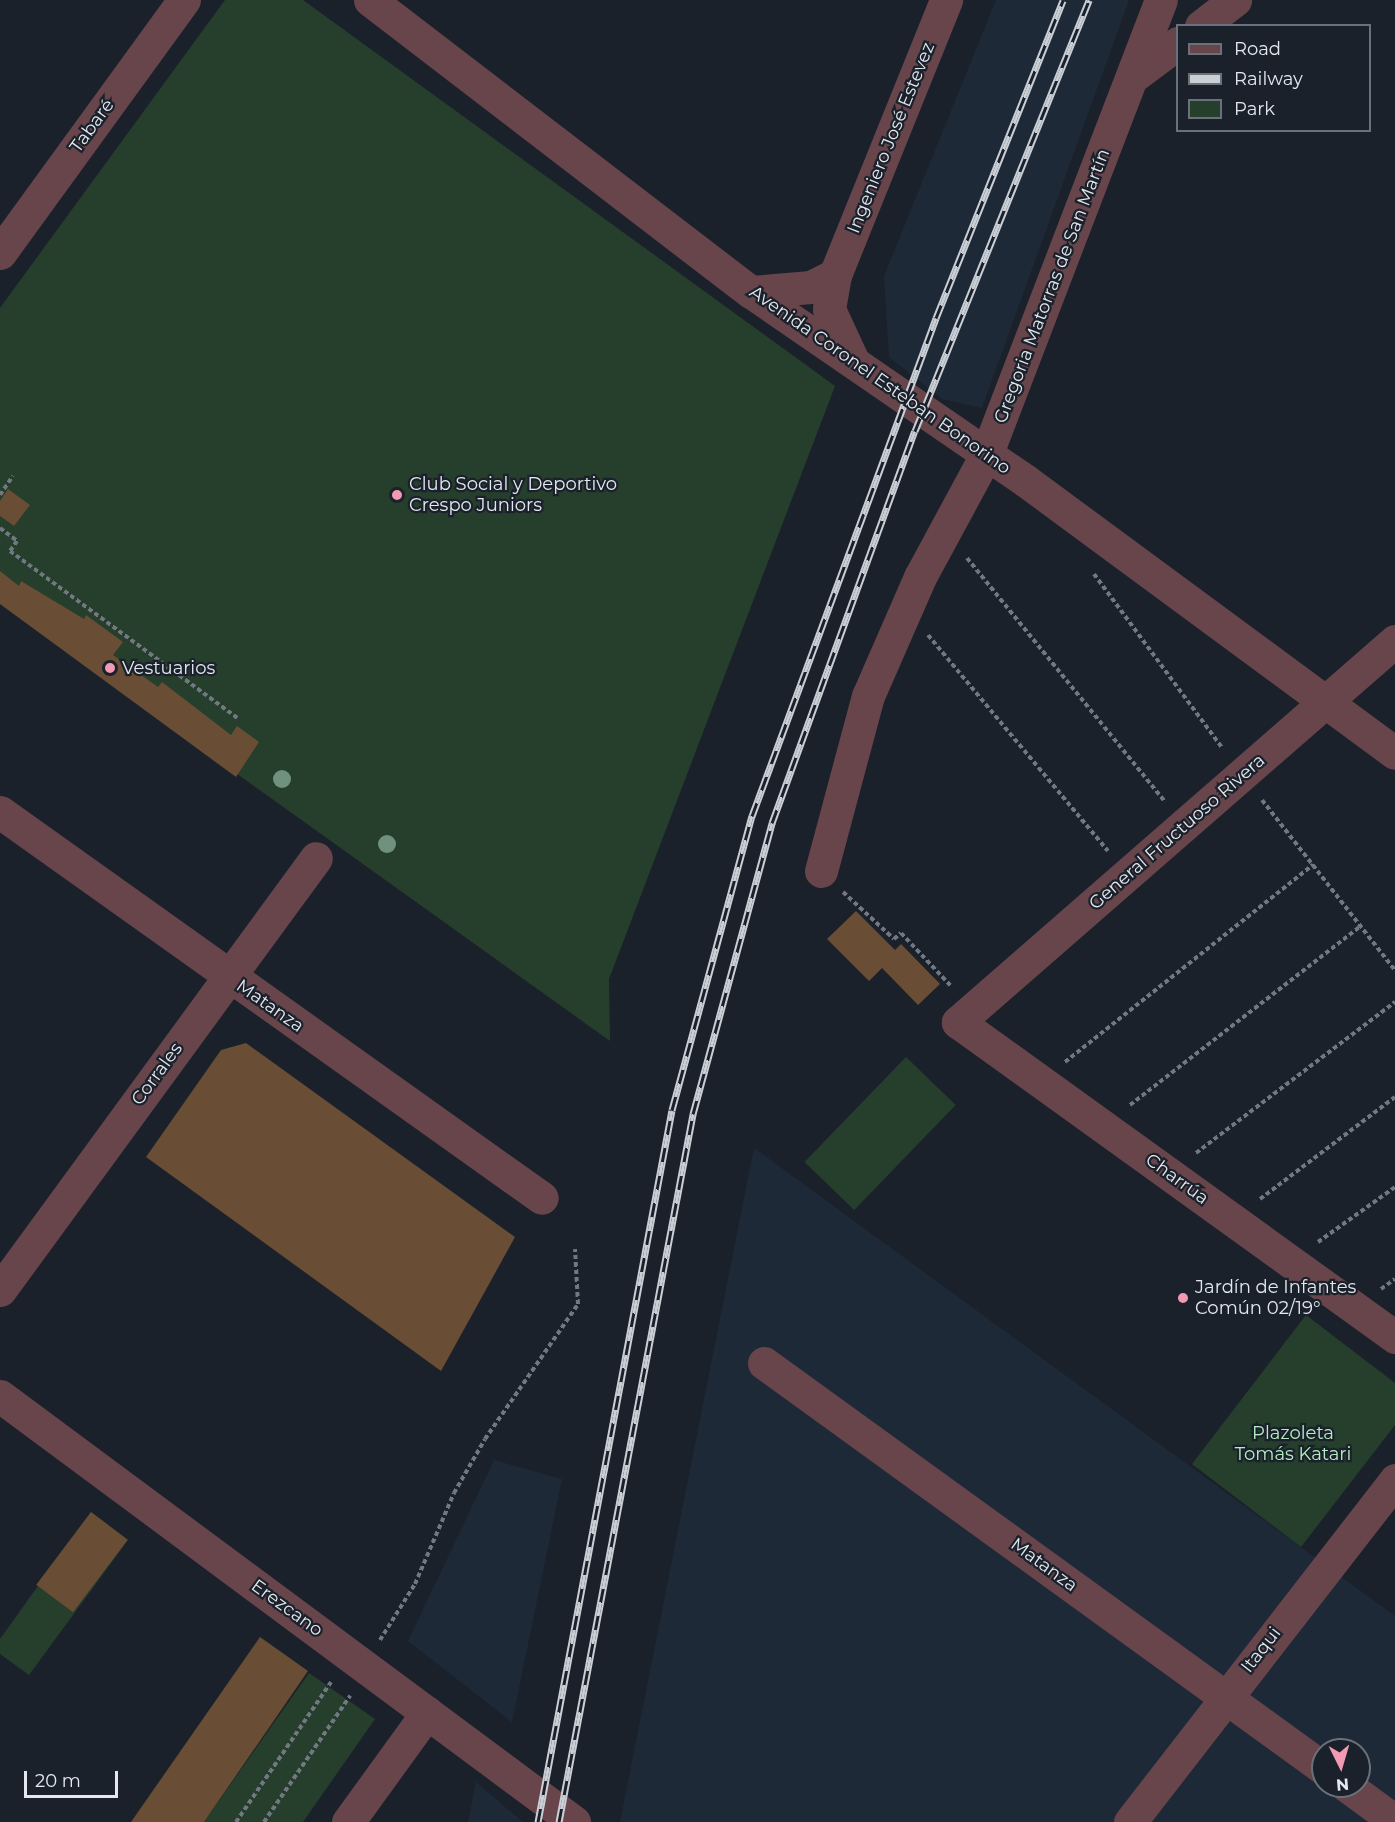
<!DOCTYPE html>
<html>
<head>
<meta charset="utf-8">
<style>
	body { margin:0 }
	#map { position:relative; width:1395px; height:1822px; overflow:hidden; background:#1a212b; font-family:Montserrat,sans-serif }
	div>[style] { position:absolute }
	.built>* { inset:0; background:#1e2938 }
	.green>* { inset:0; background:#263f2c; transform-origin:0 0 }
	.building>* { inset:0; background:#694d34; transform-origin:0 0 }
	.path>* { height:4px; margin-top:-2px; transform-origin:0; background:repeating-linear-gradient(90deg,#727881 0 4.5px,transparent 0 7.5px) }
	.minor>* { height:33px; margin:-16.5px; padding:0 16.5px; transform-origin:16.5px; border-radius:16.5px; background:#68444b }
	.rail>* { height:7px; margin-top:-3.5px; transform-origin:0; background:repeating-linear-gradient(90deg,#1a212b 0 14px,#cacfd6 0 28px); box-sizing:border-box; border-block:2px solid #cacfd6 }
	.trees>* { width:18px; height:18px; margin:-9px; border-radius:50%; background:#6f917d }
	.dots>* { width:16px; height:16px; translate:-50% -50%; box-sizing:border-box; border:3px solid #1a212b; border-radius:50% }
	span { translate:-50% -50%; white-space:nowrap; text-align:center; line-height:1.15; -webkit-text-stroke:4.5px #1a212b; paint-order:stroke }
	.street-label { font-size:18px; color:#e3e8ef }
	.poi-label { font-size:18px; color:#e3e8ef }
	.left { translate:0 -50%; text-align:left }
	.park-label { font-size:18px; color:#b5edc0 }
	.legend { position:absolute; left:1176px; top:24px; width:195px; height:108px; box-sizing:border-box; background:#1a212b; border:2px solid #6a7179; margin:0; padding:8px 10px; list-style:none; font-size:18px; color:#e3e8ef }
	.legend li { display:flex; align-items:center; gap:12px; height:30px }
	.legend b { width:30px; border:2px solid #6a7179 }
	.north { position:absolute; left:1311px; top:1738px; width:60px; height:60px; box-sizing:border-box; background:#1a212b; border:2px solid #6a7179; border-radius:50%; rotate:175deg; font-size:16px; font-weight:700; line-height:24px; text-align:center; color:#e3e8ef }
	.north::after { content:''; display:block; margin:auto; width:21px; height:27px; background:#f19ab1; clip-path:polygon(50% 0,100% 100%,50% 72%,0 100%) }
	.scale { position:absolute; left:24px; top:1771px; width:94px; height:27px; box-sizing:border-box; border:3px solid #e3e8ef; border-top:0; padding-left:8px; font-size:18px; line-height:21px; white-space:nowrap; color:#e3e8ef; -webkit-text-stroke:4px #1a212b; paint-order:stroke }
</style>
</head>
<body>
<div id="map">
	<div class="built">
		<div style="clip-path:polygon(996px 0,1129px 0,982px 408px,942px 399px,889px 357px,884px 276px)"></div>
		<div style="clip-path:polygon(evenodd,754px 1148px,1395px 1616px,1395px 1822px,620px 1822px,754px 1148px,1323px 1750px,1359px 1750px,1359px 1786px,1323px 1786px,1323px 1750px)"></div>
		<div style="clip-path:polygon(494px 1460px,562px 1479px,512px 1722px,408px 1641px)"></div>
		<div style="clip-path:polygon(476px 1782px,523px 1822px,468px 1822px)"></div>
	</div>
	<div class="green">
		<div style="clip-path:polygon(225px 0,303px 0,835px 386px,609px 979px,610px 1041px,0 604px,0 308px)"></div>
		<div style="left:906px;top:1057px;width:69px;height:146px;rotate:44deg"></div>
		<div style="clip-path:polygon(1306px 1315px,1395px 1383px,1395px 1425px,1301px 1547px,1192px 1464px)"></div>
		<div style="clip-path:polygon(91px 1512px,128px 1540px,29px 1675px,0 1654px,0 1639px)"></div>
		<div style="clip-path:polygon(309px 1673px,375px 1719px,303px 1822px,204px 1822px)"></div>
	</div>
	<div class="building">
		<div style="clip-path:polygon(8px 489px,30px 505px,14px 526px,0 516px,0 501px)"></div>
		<div style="clip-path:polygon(0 571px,19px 586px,21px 581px,84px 619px,86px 615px,123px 642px,113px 655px,158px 687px,162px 682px,231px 735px,237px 726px,259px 742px,236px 777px,0 604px)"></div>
		<div style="clip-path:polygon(856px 911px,895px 950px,901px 944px,940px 984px,918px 1005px,882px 968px,869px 981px,827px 939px)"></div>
		<div style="clip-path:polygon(246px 1043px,515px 1237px,441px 1371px,146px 1157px,221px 1050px)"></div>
		<div style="left:91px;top:1512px;width:46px;height:91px;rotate:37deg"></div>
		<div style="clip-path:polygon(260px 1637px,308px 1671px,204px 1822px,131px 1822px)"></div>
	</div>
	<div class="path">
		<div style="left:0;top:495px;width:23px;rotate:-56deg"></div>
		<div style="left:0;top:528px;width:21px;rotate:37deg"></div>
		<div style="left:17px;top:541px;width:12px;rotate:125deg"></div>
		<div style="left:10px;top:551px;width:282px;rotate:36.3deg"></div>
		<div style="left:967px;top:558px;width:314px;rotate:50.9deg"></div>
		<div style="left:1094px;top:574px;width:217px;rotate:53.6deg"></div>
		<div style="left:928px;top:635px;width:281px;rotate:50.2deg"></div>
		<div style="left:1262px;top:800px;width:216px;rotate:52deg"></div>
		<div style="left:843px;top:892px;width:69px;rotate:42.7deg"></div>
		<div style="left:894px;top:939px;width:9px;rotate:-41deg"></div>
		<div style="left:901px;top:933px;width:73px;rotate:46.7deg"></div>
		<div style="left:1065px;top:1062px;width:317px;rotate:-38.5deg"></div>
		<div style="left:1130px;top:1105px;width:292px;rotate:-37.8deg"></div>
		<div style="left:1196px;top:1153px;width:250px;rotate:-37.2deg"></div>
		<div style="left:1260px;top:1199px;width:169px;rotate:-37.1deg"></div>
		<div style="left:1318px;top:1242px;width:95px;rotate:-35.5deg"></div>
		<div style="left:1381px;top:1289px;width:17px;rotate:-36deg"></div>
		<div style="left:380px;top:1640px;width:66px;rotate:-58deg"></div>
		<div style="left:415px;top:1584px;width:99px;rotate:-66.8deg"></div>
		<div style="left:454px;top:1493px;width:62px;rotate:-60.1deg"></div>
		<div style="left:485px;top:1439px;width:164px;rotate:-55.4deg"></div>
		<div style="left:578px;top:1304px;width:55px;rotate:-93.1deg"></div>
		<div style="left:236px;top:1822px;width:169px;rotate:-55.8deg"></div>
		<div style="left:264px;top:1822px;width:153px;rotate:-55.7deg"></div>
	</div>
	<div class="minor">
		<div style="left:370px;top:0;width:480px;rotate:37.5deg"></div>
		<div style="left:751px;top:292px;width:334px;rotate:34.5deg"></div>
		<div style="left:1026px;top:481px;width:458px;rotate:36.4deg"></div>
		<div style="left:1201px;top:26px;width:43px;rotate:-37.4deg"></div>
		<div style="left:1135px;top:75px;width:54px;rotate:-36.7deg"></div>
		<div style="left:0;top:253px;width:313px;rotate:-54deg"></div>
		<div style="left:751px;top:292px;width:60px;rotate:-4.8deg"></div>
		<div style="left:811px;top:287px;width:27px;rotate:-27deg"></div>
		<div style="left:852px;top:359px;width:55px;rotate:-114.7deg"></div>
		<div style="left:829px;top:309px;width:35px;rotate:-80deg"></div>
		<div style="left:835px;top:275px;width:297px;rotate:-68deg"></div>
		<div style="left:1395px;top:641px;width:580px;rotate:138.92deg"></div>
		<div style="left:958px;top:1022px;width:539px;rotate:35.78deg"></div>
		<div style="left:0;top:812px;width:665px;rotate:35.46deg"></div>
		<div style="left:821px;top:871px;width:181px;rotate:-75deg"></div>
		<div style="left:868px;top:696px;width:130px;rotate:-66.4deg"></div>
		<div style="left:920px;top:577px;width:141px;rotate:-61.6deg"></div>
		<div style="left:987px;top:453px;width:485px;rotate:-69deg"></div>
		<div style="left:0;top:1290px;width:535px;rotate:-53.82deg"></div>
		<div style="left:764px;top:1363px;width:690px;rotate:35.92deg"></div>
		<div style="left:0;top:1396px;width:715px;rotate:36.58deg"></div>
		<div style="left:1347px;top:1786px;width:59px;rotate:36.1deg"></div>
		<div style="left:348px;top:1822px;width:135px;rotate:-54.1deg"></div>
		<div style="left:1130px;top:1822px;width:433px;rotate:-52.2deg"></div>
	</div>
	<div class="rail">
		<div style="left:538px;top:1822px;width:724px;rotate:-79.34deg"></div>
		<div style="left:672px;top:1110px;width:305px;rotate:-74.8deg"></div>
		<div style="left:752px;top:816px;width:531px;rotate:-69.72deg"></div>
		<div style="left:936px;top:318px;width:342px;rotate:-68.2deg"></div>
		<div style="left:559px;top:1822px;width:721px;rotate:-79.28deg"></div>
		<div style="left:693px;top:1114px;width:302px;rotate:-74.8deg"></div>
		<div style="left:772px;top:823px;width:417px;rotate:-70deg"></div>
		<div style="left:915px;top:431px;width:465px;rotate:-68deg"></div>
	</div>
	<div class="trees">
		<div style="left:282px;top:779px"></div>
		<div style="left:387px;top:844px"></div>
	</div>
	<div class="dots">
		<div style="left:397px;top:495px;background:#f19ab1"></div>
		<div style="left:110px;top:668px;background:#f19ab1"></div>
		<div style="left:1183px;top:1298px;background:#f19ab1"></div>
	</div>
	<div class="street-label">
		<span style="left:92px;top:126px;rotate:-54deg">Tabaré</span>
		<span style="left:891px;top:138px;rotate:-68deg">Ingeniero José Estevez</span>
		<span style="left:1052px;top:286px;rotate:-69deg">Gregoria Matorras de San Martín</span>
		<span style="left:880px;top:380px;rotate:35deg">Avenida Coronel Esteban Bonorino</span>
		<span style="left:1177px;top:832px;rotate:-41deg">General Fructuoso Rivera</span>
		<span style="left:270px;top:1006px;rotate:35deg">Matanza</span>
		<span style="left:157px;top:1074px;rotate:-54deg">Corrales</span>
		<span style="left:1177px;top:1179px;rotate:36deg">Charrúa</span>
		<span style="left:1044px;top:1565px;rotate:36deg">Matanza</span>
		<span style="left:287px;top:1608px;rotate:36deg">Erezcano</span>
		<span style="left:1261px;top:1650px;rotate:-52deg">Itaqui</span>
	</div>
	<div class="poi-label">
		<span class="left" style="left:409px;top:495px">Club Social y Deportivo<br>Crespo Juniors</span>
		<span class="left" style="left:122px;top:668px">Vestuarios</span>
		<span class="left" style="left:1195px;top:1298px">Jardín de Infantes<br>Común 02/19°</span>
	</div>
	<div class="park-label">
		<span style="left:1293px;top:1444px">Plazoleta<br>Tomás Katari</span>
	</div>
	<ul class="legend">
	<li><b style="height:8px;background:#68444b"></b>Road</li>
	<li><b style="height:8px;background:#cacfd6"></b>Railway</li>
	<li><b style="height:16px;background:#263f2c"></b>Park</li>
	</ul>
	<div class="north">N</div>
	<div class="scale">20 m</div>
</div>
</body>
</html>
